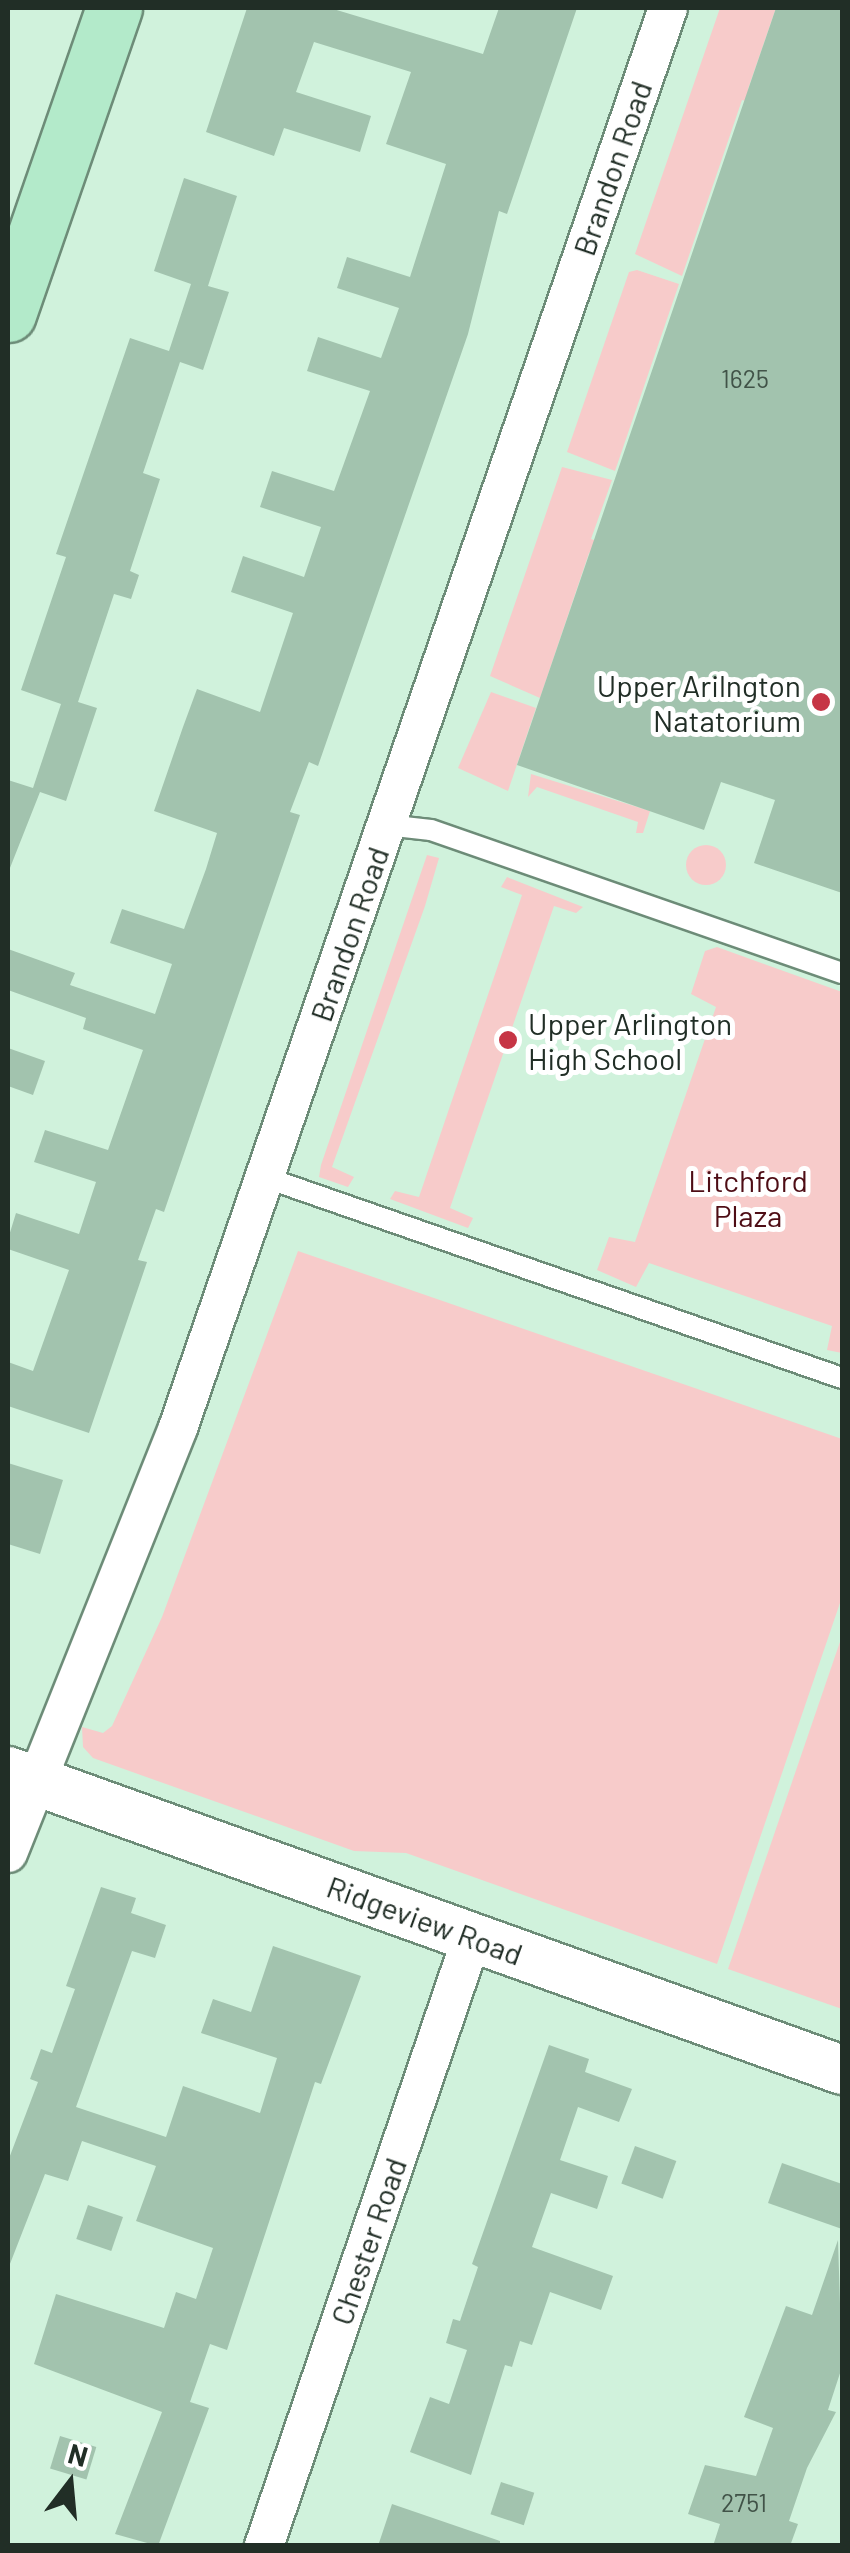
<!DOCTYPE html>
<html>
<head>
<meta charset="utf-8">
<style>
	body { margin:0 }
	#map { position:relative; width:850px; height:2553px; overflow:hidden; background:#d0f2dc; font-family:Barlow,sans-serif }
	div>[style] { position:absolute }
	.green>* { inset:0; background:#f7cbca }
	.round { border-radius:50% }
	.building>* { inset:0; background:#a2c3ae; transform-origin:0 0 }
	.roads { filter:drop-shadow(2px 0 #6d8c78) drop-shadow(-2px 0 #6d8c78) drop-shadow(0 2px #6d8c78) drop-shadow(0 -2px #6d8c78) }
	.service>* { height:20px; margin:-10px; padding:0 10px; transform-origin:10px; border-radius:10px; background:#fff }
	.minor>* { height:38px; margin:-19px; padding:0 19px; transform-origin:19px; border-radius:19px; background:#fff }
	.tertiary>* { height:48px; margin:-24px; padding:0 24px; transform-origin:24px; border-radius:24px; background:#fff }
	.primary>* { height:55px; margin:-27.5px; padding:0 27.5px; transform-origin:27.5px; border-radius:27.5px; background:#b3eaca }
	.dots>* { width:28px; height:28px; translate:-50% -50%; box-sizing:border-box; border:5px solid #fff; border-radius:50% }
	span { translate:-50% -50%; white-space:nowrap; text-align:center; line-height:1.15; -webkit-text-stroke:10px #fff; paint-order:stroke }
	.number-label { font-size:25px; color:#415348 }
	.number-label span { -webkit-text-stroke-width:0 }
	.street-label { font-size:30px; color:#212e26 }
	.poi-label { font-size:30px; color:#212e26 }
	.right { translate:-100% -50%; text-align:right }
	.left { translate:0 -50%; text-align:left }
	.park-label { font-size:30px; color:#4e0d15 }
	.frame { position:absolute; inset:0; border:10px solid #212e26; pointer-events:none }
	.north { position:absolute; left:20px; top:2433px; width:100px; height:100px; -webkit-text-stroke:8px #fff; paint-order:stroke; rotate:16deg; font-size:28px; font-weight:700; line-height:40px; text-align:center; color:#212e26 }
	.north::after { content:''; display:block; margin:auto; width:35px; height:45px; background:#212e26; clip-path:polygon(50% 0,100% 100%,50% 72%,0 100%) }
</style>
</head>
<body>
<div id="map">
	<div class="green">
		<div style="clip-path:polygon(720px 8px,776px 8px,748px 89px,756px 104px,742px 100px,682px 276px,635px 254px)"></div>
		<div style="clip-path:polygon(637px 270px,679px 284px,615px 471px,567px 452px,629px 272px)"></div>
		<div style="clip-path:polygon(562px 467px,612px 480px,591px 539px,605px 544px,589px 553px,540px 698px,490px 676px)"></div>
		<div style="clip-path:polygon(491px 692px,536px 708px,508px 791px,458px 768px)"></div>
		<div style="clip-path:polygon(531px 774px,650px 811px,643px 833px,636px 833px,638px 822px,537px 787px,528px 797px)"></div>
		<div class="round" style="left:686px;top:845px;width:40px;height:40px"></div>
		<div style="clip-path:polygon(427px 855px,439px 858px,425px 906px,332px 1167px,354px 1177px,348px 1187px,319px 1177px,321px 1165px)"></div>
		<div style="clip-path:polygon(507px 877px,583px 907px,576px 913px,554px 906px,450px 1208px,473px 1218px,468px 1228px,390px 1199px,395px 1191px,419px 1197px,522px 895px,501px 887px)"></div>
		<div style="clip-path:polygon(717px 947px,842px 992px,842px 1353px,827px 1350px,832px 1326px,649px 1263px,636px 1287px,597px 1270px,609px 1237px,635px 1242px,716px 1007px,691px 994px,705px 951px)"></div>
		<div style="clip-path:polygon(298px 1251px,842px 1439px,842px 1597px,717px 1964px,406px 1853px,354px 1851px,93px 1758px,83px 1747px,82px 1727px,103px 1733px,112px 1726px,162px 1617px)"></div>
		<div style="clip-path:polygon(842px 1636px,842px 2009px,728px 1969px)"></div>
	</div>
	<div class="building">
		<div style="clip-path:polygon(247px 8px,330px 8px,483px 54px,499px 8px,577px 8px,507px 214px,499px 211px,468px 334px,318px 766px,309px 762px,290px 812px,300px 815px,164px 1212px,156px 1209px,138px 1260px,147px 1262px,89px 1433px,8px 1406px,8px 1362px,33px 1371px,69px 1270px,8px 1249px,8px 1239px,16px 1213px,79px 1234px,96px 1182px,34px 1162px,45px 1130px,108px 1150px,143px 1050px,83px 1029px,86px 1018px,8px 990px,8px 949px,75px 973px,70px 985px,155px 1014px,172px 964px,110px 943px,122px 909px,184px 929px,206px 869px,217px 833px,154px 811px,183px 727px,197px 689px,260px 712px,293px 613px,231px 592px,243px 556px,304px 577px,321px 527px,260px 507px,272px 471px,334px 491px,370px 391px,307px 371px,318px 337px,381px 358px,399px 308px,337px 288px,347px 257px,410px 277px,446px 164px,386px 144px,411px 72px,314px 42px,296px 92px,371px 116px,360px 152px,284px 128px,274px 156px,206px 132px)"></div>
		<div style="clip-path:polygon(776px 8px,842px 8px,842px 893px,754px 863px,775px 800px,721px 782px,704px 830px,517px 765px)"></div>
		<div style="clip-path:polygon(184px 178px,237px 196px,208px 286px,229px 292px,203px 370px,180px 362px,143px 473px,160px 479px,130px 571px,139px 575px,131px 599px,114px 594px,78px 702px,97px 708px,66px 801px,40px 792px,8px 873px,8px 780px,33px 788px,61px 704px,21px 690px,66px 557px,56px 554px,130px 338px,169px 351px,191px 284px,154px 271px)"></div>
		<div style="clip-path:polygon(8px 1048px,45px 1061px,33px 1095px,8px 1086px)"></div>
		<div style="clip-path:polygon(8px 1463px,63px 1480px,40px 1554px,8px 1544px)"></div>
		<div style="clip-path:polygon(101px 1887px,136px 1898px,131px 1913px,166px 1925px,155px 1958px,132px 1951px,76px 2107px,166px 2137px,183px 2086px,260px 2113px,277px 2058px,201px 2033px,213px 1999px,251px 2012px,273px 1946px,361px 1976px,321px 2084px,315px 2082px,227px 2350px,210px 2344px,190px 2402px,209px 2408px,158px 2546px,115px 2534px,162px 2412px,34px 2364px,56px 2294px,164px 2328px,176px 2292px,196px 2299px,213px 2248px,136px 2221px,156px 2166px,82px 2141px,68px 2181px,45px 2174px,8px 2269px,8px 2161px,38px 2082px,30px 2079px,41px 2049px,52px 2053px,75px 1989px,66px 1986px)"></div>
		<div style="clip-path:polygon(549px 2045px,589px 2059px,585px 2072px,632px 2089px,619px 2122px,578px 2107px,560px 2160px,608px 2176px,597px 2209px,551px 2193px,532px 2247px,613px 2276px,601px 2310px,550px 2292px,532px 2345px,520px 2341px,512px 2367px,505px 2365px,471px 2475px,410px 2452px,430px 2397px,449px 2404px,467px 2350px,446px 2343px,453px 2319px,460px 2321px,478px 2267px,472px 2264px)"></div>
		<div style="left:635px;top:2146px;width:44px;height:40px;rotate:20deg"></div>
		<div style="clip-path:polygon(782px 2163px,842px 2184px,842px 2229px,768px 2203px)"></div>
		<div style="left:88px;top:2205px;width:37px;height:36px;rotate:19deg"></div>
		<div style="clip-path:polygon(838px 2240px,842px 2367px,828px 2410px,836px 2412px,807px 2468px,789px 2521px,798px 2524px,790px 2546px,713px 2546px,720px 2524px,688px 2514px,705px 2465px,756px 2476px,773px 2428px,744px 2417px,786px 2306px,812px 2315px)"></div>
		<div style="left:60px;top:2436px;width:38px;height:34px;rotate:17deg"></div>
		<div style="left:501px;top:2482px;width:35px;height:34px;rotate:18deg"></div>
		<div style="clip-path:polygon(392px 2504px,500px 2541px,500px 2546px,378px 2546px)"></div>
	</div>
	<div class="roads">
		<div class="service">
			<div style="left:386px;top:825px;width:45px;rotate:6.3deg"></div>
			<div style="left:431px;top:830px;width:435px;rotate:19.2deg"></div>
			<div style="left:264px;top:1177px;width:612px;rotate:19.18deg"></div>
		</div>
		<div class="minor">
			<div style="left:8px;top:1853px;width:458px;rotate:-68.2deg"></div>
			<div style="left:178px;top:1428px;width:1502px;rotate:-70.96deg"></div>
			<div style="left:264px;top:2546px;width:644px;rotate:-71.14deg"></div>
		</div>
		<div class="tertiary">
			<div style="left:8px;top:1771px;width:886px;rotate:19.72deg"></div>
		</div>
		<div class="primary">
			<div style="left:8px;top:314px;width:324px;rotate:-70.9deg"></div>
		</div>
	</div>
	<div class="dots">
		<div style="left:821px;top:702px;background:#c63545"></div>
		<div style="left:508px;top:1040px;background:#c63545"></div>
	</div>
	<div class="number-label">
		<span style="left:745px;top:378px">1625</span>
		<span style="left:744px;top:2502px">2751</span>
	</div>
	<div class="street-label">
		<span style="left:612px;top:168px;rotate:-71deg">Brandon Road</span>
		<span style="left:349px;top:934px;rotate:-71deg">Brandon Road</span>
		<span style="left:425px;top:1920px;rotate:20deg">Ridgeview Road</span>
		<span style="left:368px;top:2241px;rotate:-71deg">Chester Road</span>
	</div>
	<div class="poi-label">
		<span class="right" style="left:801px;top:702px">Upper Arilngton<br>Natatorium</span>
		<span class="left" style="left:528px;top:1040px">Upper Arlington<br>High School</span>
	</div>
	<div class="park-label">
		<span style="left:748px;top:1197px">Litchford<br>Plaza</span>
	</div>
	<div class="frame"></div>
	<div class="north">N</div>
</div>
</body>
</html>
